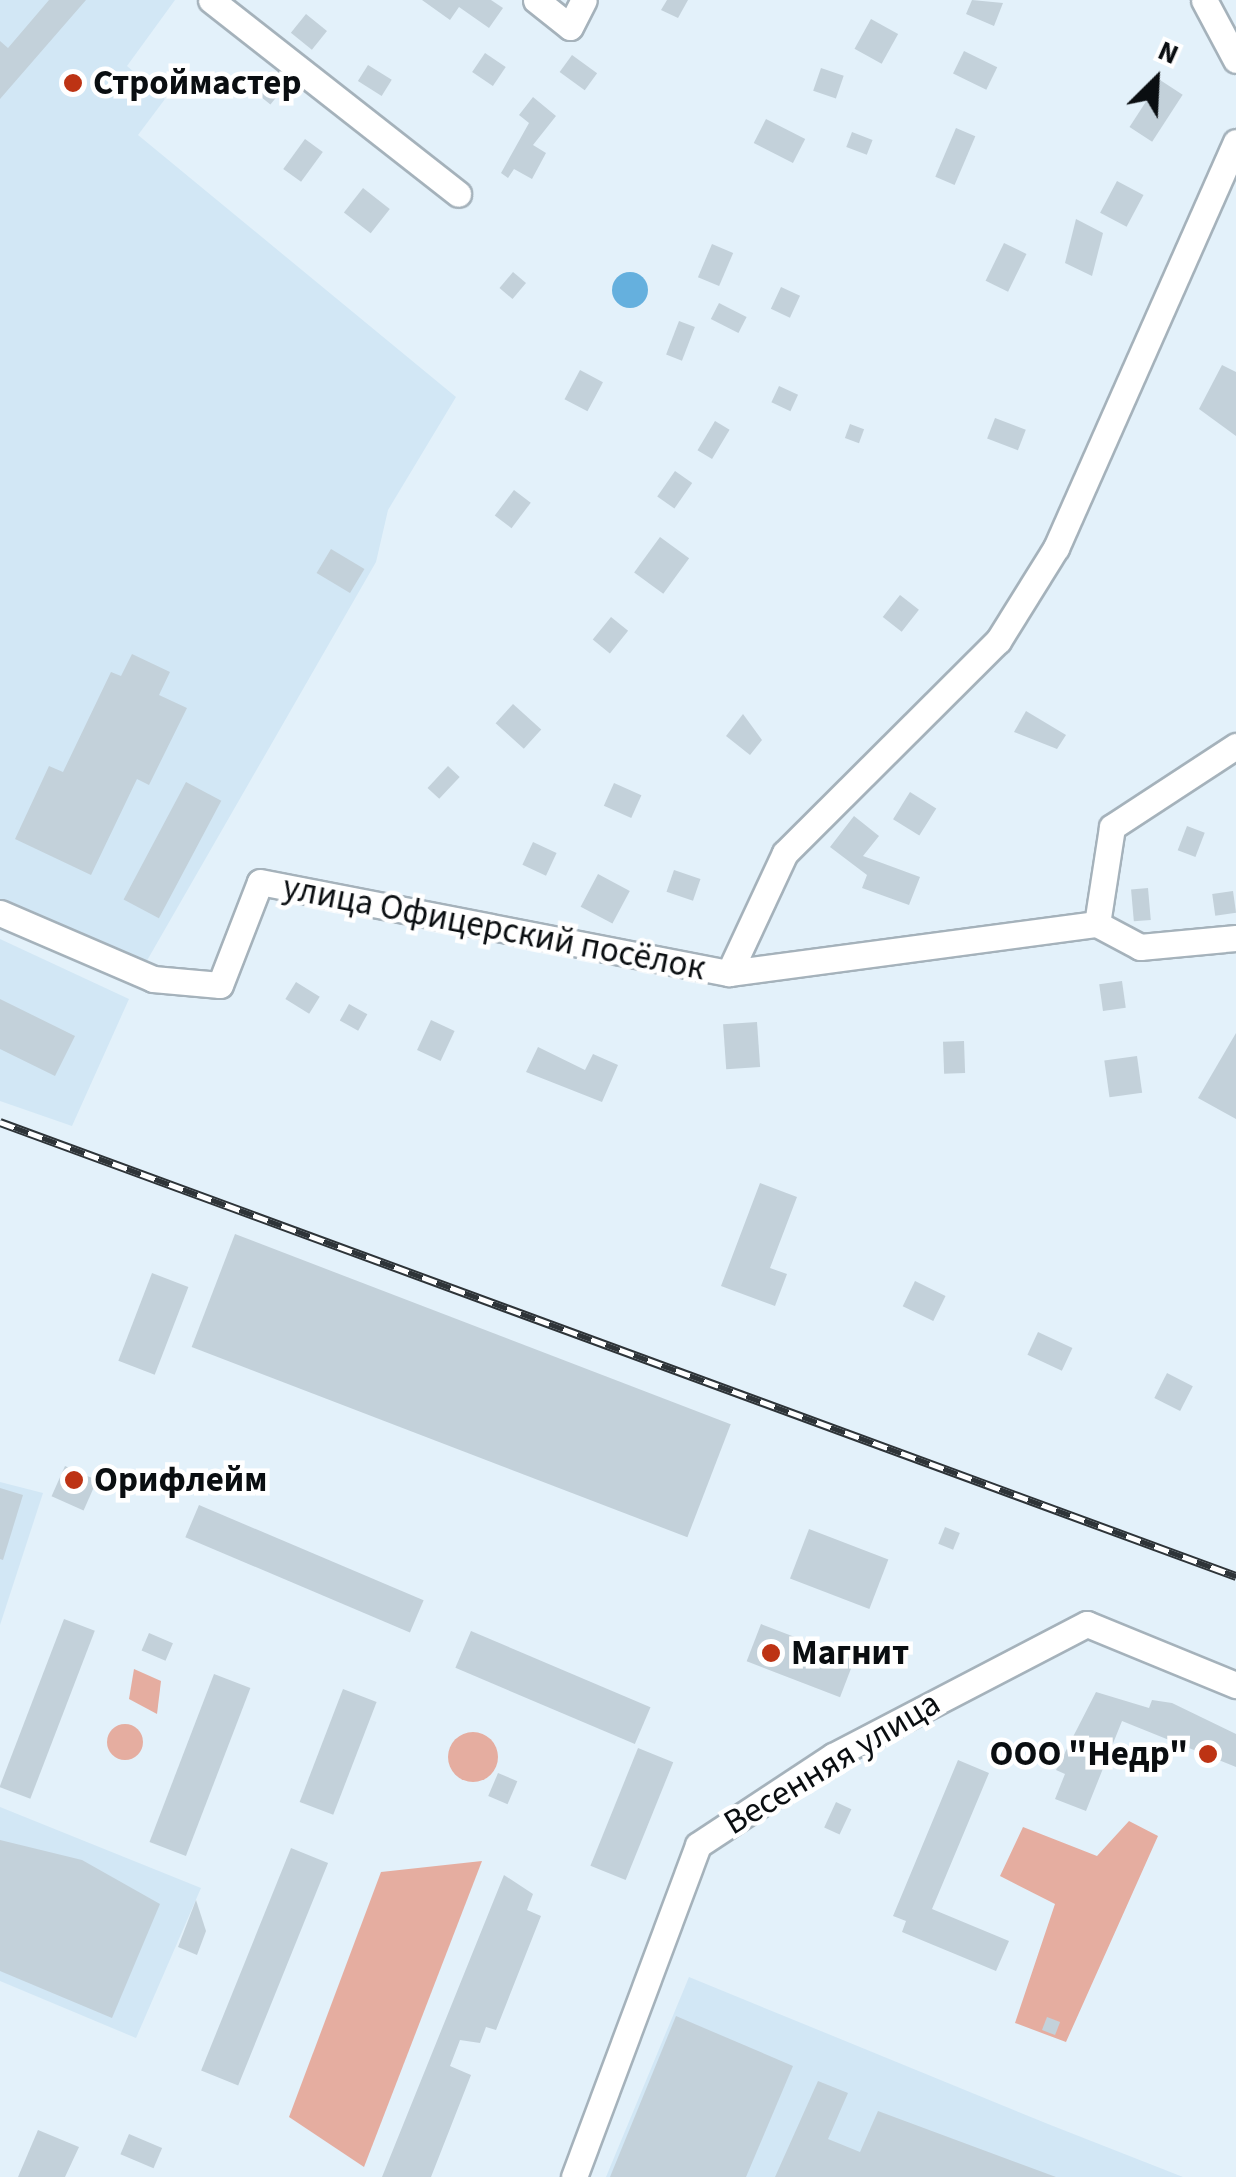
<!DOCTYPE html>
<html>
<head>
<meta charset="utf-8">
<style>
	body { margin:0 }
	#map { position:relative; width:1236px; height:2177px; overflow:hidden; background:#e3f1fa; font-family:"Source Sans 3",sans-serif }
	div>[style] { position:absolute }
	.built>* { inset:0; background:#d2e7f5 }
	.green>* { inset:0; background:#e5ada0 }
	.round { border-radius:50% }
	.water>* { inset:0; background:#65b0de }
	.building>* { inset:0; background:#c3d1da; transform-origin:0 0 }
	.roads { filter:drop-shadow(2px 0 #a5b2bb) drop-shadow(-2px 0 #a5b2bb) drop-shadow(0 2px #a5b2bb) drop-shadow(0 -2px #a5b2bb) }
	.minor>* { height:25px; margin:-12.5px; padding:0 12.5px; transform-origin:12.5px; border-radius:12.5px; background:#fff }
	.rail>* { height:9px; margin-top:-4.5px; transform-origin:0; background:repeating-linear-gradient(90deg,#fff 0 15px,#2e3438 0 30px); box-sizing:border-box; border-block:2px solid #2e3438 }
	.dots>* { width:28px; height:28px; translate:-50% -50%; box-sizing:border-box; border:5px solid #fff; border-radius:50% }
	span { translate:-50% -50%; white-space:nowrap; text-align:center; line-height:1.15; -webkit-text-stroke:9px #fff; paint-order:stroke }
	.poi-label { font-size:35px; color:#0a0e11; font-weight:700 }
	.left { translate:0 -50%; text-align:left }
	.right { translate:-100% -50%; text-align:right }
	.street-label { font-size:35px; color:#0a0e11 }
	.north { position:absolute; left:1106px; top:30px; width:100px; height:100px; -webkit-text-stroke:8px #fff; paint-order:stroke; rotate:24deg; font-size:28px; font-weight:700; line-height:40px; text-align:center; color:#0a0e11 }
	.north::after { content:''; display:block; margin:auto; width:35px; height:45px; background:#0a0e11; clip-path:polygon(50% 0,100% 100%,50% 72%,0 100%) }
</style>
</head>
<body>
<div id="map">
	<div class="built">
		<div style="clip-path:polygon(0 0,175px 0,127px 66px,165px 99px,138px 135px,456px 397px,388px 510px,376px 562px,145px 964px,0 902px)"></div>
		<div style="clip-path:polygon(0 939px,129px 999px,72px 1126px,0 1101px)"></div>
		<div style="clip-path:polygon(0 1482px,43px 1493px,0 1625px)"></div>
		<div style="clip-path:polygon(0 1807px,201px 1888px,136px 2038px,0 1981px)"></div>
		<div style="clip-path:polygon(689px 1977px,1048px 2124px,1183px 2177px,606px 2177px)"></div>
	</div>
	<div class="green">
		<div style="clip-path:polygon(134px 1669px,161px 1681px,157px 1714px,129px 1699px)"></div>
		<div class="round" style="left:107px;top:1724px;width:36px;height:36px"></div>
		<div class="round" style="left:448px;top:1732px;width:50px;height:50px"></div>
		<div style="clip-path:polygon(1129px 1821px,1158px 1836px,1066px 2042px,1015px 2023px,1055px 1904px,1000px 1876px,1023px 1827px,1097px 1856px)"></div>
		<div style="clip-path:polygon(482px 1861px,364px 2167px,289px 2117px,381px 1872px)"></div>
	</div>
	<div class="water">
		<div class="round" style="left:612px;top:272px;width:36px;height:36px"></div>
	</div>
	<div class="building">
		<div style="clip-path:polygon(49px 0,86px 0,0 99px,0 41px,8px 48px)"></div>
		<div style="clip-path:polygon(422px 0,491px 0,503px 8px,489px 28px,459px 7px,450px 20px)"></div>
		<div style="clip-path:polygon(667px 0,688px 0,678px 18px,661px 10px)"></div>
		<div style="clip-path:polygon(972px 0,1003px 3px,994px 26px,966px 14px)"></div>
		<div style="left:306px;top:14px;width:27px;height:24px;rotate:39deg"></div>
		<div style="left:871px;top:19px;width:31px;height:34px;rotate:29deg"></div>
		<div style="left:964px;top:51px;width:37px;height:25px;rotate:26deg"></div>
		<div style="left:485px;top:53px;width:25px;height:23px;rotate:34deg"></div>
		<div style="left:572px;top:55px;width:31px;height:21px;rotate:36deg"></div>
		<div style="left:368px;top:65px;width:28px;height:19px;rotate:32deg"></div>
		<div style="left:821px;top:68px;width:24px;height:24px;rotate:19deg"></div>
		<div style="left:262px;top:72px;width:27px;height:20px;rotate:39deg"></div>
		<div style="left:1160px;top:80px;width:27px;height:56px;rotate:33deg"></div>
		<div style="clip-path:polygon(533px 97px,556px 116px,533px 145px,546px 153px,532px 179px,514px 169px,508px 178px,501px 173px,529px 123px,519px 115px)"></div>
		<div style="left:766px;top:119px;width:44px;height:27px;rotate:27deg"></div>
		<div style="left:956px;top:128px;width:21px;height:53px;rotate:23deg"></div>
		<div style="left:852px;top:132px;width:22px;height:16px;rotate:21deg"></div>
		<div style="left:305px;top:139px;width:22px;height:37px;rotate:36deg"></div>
		<div style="left:1117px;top:181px;width:30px;height:36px;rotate:28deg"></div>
		<div style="left:363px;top:188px;width:34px;height:31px;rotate:38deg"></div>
		<div style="clip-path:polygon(1076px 219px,1103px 233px,1092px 276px,1065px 263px)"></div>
		<div style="left:1004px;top:243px;width:25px;height:42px;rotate:26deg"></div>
		<div style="left:712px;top:244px;width:23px;height:36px;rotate:23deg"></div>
		<div style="left:513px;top:272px;width:17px;height:21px;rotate:40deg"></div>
		<div style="left:781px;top:287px;width:21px;height:24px;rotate:25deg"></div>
		<div style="left:719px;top:303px;width:31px;height:18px;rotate:27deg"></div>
		<div style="left:679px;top:321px;width:17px;height:36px;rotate:21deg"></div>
		<div style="clip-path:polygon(1222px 365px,1236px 372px,1236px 436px,1199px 409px)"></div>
		<div style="left:580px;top:370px;width:26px;height:33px;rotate:28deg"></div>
		<div style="left:779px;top:386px;width:21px;height:18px;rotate:25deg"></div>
		<div style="left:995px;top:418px;width:33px;height:22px;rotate:21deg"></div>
		<div style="left:715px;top:421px;width:17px;height:34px;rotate:31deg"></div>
		<div style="left:850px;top:424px;width:15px;height:15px;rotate:20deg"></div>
		<div style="left:675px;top:471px;width:21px;height:31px;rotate:35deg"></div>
		<div style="left:514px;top:490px;width:21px;height:32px;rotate:37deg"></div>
		<div style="left:660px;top:537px;width:36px;height:44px;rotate:36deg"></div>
		<div style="left:331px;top:549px;width:39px;height:28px;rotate:31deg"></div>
		<div style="left:900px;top:595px;width:24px;height:28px;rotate:38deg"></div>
		<div style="left:611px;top:617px;width:22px;height:29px;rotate:39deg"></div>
		<div style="clip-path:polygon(132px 654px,170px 672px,159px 695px,187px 708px,149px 785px,137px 779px,91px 875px,15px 839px,49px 766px,63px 772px,111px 672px,121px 676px)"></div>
		<div style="left:513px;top:704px;width:38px;height:26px;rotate:42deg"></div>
		<div style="clip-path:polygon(1026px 711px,1066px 735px,1057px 749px,1014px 732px)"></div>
		<div style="clip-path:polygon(743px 714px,762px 740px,750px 755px,726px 736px)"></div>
		<div style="left:448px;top:766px;width:16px;height:30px;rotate:43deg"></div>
		<div style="left:186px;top:782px;width:40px;height:133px;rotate:28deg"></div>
		<div style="left:614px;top:783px;width:30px;height:25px;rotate:24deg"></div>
		<div style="left:910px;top:792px;width:31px;height:32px;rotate:32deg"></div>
		<div style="clip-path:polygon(854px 816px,879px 836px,863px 856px,920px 877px,909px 905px,862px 888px,867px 875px,830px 847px)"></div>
		<div style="left:1187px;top:826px;width:19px;height:26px;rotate:21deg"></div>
		<div style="left:533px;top:842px;width:26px;height:25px;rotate:25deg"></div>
		<div style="left:674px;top:870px;width:28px;height:23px;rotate:19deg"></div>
		<div style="left:598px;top:874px;width:36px;height:37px;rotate:28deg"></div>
		<div style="left:1148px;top:888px;width:32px;height:17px;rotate:85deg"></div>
		<div style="left:1233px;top:891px;width:22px;height:21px;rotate:82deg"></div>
		<div style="left:1122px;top:981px;width:27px;height:23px;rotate:82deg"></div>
		<div style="left:296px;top:982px;width:28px;height:20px;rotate:32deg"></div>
		<div style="clip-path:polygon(0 999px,75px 1036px,55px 1076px,0 1049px)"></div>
		<div style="left:349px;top:1004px;width:21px;height:19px;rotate:29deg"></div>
		<div style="left:431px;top:1020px;width:26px;height:33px;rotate:25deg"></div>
		<div style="left:757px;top:1022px;width:45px;height:34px;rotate:86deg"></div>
		<div style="clip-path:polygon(1236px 1033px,1236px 1119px,1198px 1098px)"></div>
		<div style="left:964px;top:1041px;width:32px;height:21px;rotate:88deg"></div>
		<div style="clip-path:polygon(538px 1047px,585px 1070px,593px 1054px,618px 1065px,602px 1102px,526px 1072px)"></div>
		<div style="left:1137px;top:1056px;width:37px;height:33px;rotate:82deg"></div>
		<div style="clip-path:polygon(760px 1183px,797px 1197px,770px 1268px,787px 1274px,775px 1306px,721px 1286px)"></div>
		<div style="left:235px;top:1234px;width:531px;height:121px;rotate:21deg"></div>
		<div style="left:152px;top:1273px;width:39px;height:94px;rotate:21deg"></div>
		<div style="left:915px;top:1281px;width:34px;height:28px;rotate:26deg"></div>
		<div style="left:1038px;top:1332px;width:38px;height:25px;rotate:25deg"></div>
		<div style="left:1167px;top:1373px;width:29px;height:28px;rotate:27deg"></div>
		<div style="left:65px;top:1466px;width:35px;height:33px;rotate:24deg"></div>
		<div style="clip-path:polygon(0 1488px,23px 1495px,3px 1560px,0 1559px)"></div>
		<div style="left:199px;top:1505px;width:244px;height:35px;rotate:23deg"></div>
		<div style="left:945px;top:1527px;width:16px;height:18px;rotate:22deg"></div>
		<div style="left:809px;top:1529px;width:85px;height:53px;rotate:21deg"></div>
		<div style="left:64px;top:1619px;width:33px;height:180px;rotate:21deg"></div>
		<div style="left:761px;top:1624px;width:100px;height:40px;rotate:21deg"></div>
		<div style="left:471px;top:1631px;width:195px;height:40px;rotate:23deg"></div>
		<div style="left:149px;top:1633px;width:26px;height:19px;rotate:23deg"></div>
		<div style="left:214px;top:1674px;width:39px;height:180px;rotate:21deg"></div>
		<div style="left:343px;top:1689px;width:36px;height:121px;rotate:21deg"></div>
		<div style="clip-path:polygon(1096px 1692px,1149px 1708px,1152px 1700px,1172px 1703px,1236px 1734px,1236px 1767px,1122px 1721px,1086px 1811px,1055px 1799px,1065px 1774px,1056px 1770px)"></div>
		<div style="left:638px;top:1748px;width:38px;height:127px;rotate:22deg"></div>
		<div style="clip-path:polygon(958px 1760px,989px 1773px,932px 1909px,1009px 1941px,996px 1971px,902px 1932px,906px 1921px,893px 1916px)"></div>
		<div style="left:498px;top:1773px;width:21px;height:25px;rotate:23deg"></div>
		<div style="left:836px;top:1802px;width:17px;height:28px;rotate:25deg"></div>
		<div style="clip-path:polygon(0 1840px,82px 1860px,160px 1904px,112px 2018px,0 1971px)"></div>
		<div style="left:291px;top:1848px;width:40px;height:240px;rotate:22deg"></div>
		<div style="clip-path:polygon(504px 1875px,533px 1894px,527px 1910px,541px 1916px,496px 2030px,486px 2027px,480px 2043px,460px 2040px,450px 2066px,471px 2075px,431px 2177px,382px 2177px)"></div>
		<div style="clip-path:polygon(196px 1900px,206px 1931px,197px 1955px,178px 1947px)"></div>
		<div style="clip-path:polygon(676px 2016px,793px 2066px,746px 2177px,610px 2177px)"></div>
		<div style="left:1047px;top:2017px;width:14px;height:14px;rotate:21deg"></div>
		<div style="clip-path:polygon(818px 2081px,848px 2093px,828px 2139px,860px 2152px,878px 2111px,1056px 2177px,775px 2177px)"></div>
		<div style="clip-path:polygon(38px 2130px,79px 2147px,65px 2177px,18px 2177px)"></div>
		<div style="left:129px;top:2134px;width:36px;height:22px;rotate:23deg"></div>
	</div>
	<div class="roads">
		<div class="minor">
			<div style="left:211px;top:0;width:314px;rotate:38.1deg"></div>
			<div style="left:536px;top:0;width:43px;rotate:38.5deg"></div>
			<div style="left:570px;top:27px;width:30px;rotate:-63deg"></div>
			<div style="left:1204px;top:0;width:68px;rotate:61.9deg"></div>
			<div style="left:0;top:913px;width:167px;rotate:23.3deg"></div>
			<div style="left:153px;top:979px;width:67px;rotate:5.1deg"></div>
			<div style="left:220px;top:985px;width:110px;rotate:-68.8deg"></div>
			<div style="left:260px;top:882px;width:478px;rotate:11deg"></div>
			<div style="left:729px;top:973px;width:371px;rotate:-7.6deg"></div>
			<div style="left:1097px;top:924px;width:49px;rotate:28.1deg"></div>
			<div style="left:1140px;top:947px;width:96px;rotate:-5.4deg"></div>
			<div style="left:1097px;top:924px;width:98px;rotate:-81.2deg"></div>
			<div style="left:1112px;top:827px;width:148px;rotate:-33.2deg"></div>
			<div style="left:729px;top:973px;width:132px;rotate:-65deg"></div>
			<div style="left:785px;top:853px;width:301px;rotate:-44.9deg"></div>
			<div style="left:998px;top:641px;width:110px;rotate:-58.1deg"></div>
			<div style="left:1056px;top:548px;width:444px;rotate:-66.1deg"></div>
			<div style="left:574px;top:2177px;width:354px;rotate:-69.5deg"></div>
			<div style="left:698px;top:1845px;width:162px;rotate:-33.4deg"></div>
			<div style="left:833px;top:1756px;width:286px;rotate:-27.5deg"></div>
			<div style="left:1087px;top:1624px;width:161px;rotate:22.3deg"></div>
		</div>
	</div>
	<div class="rail">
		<div style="left:0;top:1122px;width:1317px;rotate:20.17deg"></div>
	</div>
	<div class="dots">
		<div style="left:73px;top:83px;background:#bd3314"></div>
		<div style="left:74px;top:1480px;background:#bd3314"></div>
		<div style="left:771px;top:1653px;background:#bd3314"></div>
		<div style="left:1208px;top:1754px;background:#bd3314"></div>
	</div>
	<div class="poi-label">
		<span class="left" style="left:93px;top:83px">Строймастер</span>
		<span class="left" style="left:94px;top:1480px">Орифлейм</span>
		<span class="left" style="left:791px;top:1653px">Магнит</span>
		<span class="right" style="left:1188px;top:1754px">ООО "Недр"</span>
	</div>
	<div class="street-label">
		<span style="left:494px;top:928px;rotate:11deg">улица Офицерский посёлок</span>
		<span style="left:832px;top:1763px;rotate:-31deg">Весенняя улица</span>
	</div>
	<div class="north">N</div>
</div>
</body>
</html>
